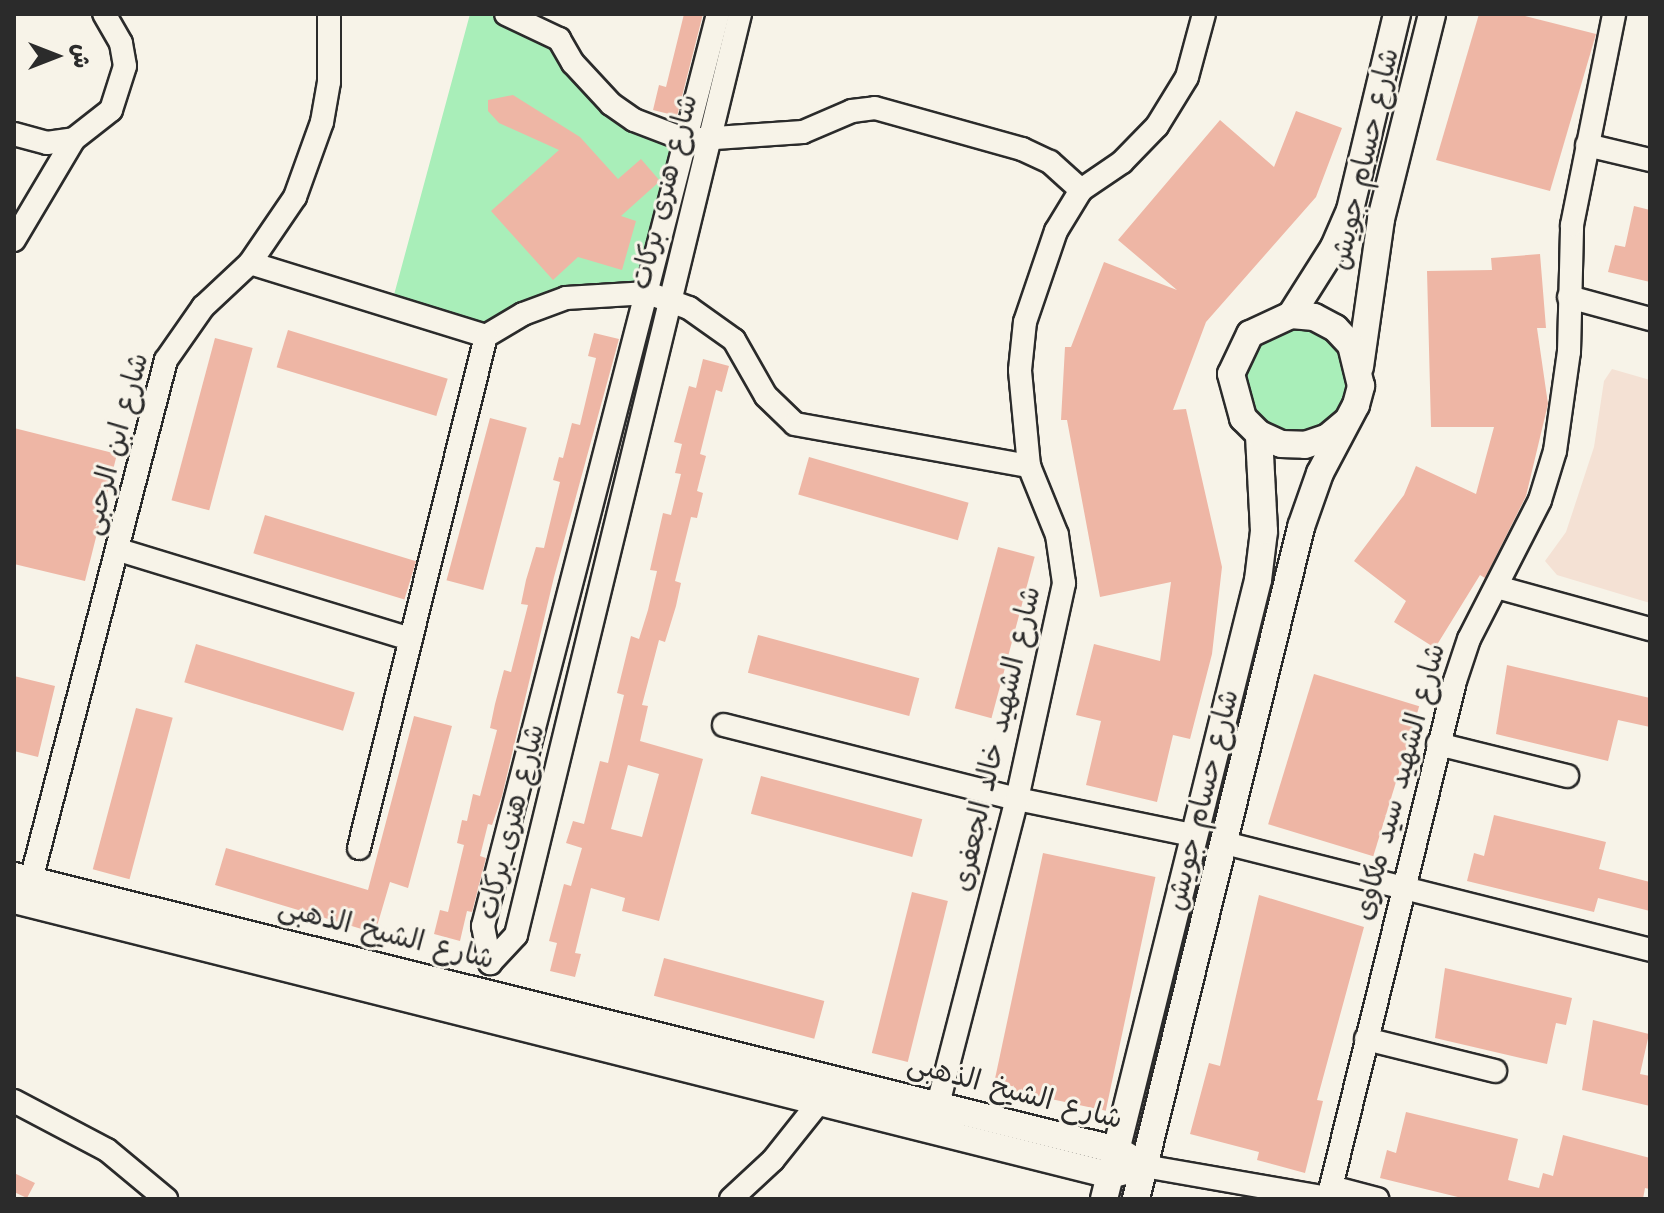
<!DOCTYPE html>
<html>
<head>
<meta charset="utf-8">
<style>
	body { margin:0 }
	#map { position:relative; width:1664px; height:1213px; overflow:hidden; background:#f7f3e8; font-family:"Architects Daughter","Playpen Sans Arabic",sans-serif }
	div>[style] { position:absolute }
	.built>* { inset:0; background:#f4e1d4 }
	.green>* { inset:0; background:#a9eeb9 }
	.building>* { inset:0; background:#eeb6a5; transform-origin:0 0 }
	.roads { filter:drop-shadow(2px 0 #2b2b2b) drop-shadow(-2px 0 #2b2b2b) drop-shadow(0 2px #2b2b2b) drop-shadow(0 -2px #2b2b2b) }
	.minor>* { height:22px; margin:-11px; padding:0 11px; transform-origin:11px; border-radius:11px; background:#f7f3e8 }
	.tertiary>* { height:26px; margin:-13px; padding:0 13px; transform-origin:13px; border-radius:13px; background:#f7f3e8 }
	span { translate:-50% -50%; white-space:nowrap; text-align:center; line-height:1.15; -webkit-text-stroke:6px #f7f3e8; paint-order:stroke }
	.street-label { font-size:28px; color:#2b2b2b }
	.frame { position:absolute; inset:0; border:16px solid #2b2b2b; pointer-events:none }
	.north { position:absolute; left:16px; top:16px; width:80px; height:80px; -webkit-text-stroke:6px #f7f3e8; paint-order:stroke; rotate:90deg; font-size:22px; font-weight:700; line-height:32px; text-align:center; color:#2b2b2b }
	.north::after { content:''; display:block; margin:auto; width:28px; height:36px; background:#2b2b2b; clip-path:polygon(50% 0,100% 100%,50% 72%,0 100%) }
</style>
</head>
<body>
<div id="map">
	<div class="built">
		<div style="clip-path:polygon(1612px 369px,1650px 380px,1650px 603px,1557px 575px,1545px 561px,1566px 532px,1594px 447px,1604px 381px)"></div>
	</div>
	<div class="green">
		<div style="clip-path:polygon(470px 14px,506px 14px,559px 39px,591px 85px,686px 140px,648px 293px,606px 292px,486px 336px,391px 306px)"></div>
		<div style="clip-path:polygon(1314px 317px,1360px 367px,1328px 437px,1259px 434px,1237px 352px)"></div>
	</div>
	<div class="building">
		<div style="clip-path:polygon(684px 14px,703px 14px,677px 116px,653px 110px,659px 85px,666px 87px)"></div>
		<div style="clip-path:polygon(1479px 14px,1517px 14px,1596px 34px,1550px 191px,1436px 160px)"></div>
		<div style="clip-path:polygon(513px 95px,580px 137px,618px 179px,641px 159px,660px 181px,621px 216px,636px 221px,622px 270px,578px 257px,553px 280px,491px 211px,559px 150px,499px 123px,488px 111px,488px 100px)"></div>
		<div style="clip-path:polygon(1296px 111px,1342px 128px,1316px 197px,1206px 322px,1173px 410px,1186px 409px,1222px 567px,1212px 654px,1190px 739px,1173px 735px,1157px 802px,1086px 785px,1101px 721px,1076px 715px,1094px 644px,1160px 661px,1171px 582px,1100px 597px,1067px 420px,1061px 420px,1065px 347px,1071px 347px,1104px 262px,1177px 290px,1118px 240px,1220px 120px,1274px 167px)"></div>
		<div style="clip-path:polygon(1634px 206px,1650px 210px,1650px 282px,1608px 272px,1615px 245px,1625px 247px)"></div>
		<div style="clip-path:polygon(1540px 254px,1546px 328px,1537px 328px,1548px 404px,1526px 496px,1485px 578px,1480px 575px,1435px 648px,1394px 622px,1406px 601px,1354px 561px,1404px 495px,1416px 466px,1476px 494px,1494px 427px,1431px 427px,1427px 271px,1492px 270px,1491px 258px)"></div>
		<div style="left:288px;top:330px;width:167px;height:39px;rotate:17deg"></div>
		<div style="clip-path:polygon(594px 333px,619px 339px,554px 577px,502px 796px,492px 825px,488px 824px,480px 856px,486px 858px,472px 912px,467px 911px,460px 941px,434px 934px,440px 910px,448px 912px,464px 845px,457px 843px,462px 820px,467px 821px,473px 794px,480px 796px,497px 730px,490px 728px,495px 704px,504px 670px,511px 672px,528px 605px,521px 604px,526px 580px,536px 547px,544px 548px,560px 482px,553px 480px,559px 457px,563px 458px,572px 423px,580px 425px,596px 358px,588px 356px)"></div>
		<div style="left:215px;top:338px;width:39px;height:168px;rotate:15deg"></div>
		<div style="clip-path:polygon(evenodd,703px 359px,729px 366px,722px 392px,716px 390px,700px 454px,706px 456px,697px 491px,703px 493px,697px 518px,691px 517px,675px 581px,681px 583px,676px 606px,665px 642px,659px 640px,642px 705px,648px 706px,640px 741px,703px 759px,659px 921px,622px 911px,625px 898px,591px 888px,575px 953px,581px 954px,575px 977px,550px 971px,557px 943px,549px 941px,564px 884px,571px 886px,582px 848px,566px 843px,573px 821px,584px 824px,600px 761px,608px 763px,624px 695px,617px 693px,631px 636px,639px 639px,648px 610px,657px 571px,650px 570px,663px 513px,671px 515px,681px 474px,675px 473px,682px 444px,674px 442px,689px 386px,696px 388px,703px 359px,628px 765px,659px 774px,642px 837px,611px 829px,628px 765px)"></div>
		<div style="left:490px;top:418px;width:38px;height:168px;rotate:15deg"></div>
		<div style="clip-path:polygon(14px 428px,117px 454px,85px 581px,14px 564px)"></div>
		<div style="left:809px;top:457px;width:166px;height:39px;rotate:16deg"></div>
		<div style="left:265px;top:515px;width:158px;height:40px;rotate:17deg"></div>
		<div style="left:998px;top:547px;width:38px;height:167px;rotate:15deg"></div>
		<div style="left:758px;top:635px;width:167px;height:39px;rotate:15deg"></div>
		<div style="left:196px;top:644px;width:166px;height:40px;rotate:17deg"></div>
		<div style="clip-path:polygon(1507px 665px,1650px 698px,1650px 727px,1618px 720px,1608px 761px,1496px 734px)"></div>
		<div style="left:1314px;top:674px;width:110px;height:157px;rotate:17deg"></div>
		<div style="clip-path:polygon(14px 676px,55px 686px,38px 757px,14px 751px)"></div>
		<div style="left:136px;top:708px;width:38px;height:167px;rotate:15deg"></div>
		<div style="clip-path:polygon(414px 716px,452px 726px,408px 888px,390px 882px,375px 933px,215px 885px,226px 848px,368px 890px)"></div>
		<div style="left:761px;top:776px;width:167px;height:39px;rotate:15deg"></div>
		<div style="clip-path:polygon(1494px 815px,1606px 842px,1599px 869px,1650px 882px,1650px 911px,1598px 898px,1594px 912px,1467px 881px,1474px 853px,1484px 856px)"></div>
		<div style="left:1043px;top:853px;width:115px;height:239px;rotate:12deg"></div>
		<div style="left:912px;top:892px;width:37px;height:166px;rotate:14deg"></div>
		<div style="clip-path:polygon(1259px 895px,1364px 927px,1317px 1100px,1323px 1101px,1305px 1173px,1257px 1160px,1259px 1152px,1190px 1134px,1209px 1063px,1220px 1066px)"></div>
		<div style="left:664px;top:958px;width:166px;height:39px;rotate:15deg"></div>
		<div style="clip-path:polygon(1445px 968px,1572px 998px,1566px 1025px,1556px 1023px,1547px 1064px,1435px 1038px)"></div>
		<div style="clip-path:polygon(1593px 1020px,1649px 1034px,1640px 1074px,1650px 1076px,1650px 1106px,1582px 1090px)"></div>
		<div style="clip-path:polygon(1406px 1112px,1518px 1139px,1508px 1180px,1539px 1188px,1543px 1173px,1553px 1176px,1563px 1135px,1650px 1158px,1650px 1189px,1645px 1188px,1643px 1199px,1466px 1199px,1380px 1178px,1387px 1150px,1396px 1153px)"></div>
		<div style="clip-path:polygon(14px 1173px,35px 1183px,27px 1198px,14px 1192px)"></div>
	</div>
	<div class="roads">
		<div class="minor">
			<div style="left:506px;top:14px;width:59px;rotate:25.3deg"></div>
			<div style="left:559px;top:39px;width:28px;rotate:60deg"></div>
			<div style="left:573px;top:63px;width:56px;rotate:47.2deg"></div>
			<div style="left:611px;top:104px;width:28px;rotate:35deg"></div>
			<div style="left:634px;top:120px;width:56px;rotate:21deg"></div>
			<div style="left:686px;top:140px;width:117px;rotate:-3.9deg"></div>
			<div style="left:803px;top:132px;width:53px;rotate:-23.2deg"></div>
			<div style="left:852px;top:111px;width:23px;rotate:-7deg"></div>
			<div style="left:875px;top:108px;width:153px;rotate:15.6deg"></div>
			<div style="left:1022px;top:149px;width:31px;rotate:25deg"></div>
			<div style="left:1050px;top:162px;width:42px;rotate:42.1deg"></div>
			<div style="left:718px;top:14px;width:942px;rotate:104.45deg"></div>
			<div style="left:483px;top:926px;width:38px;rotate:79deg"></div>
			<div style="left:490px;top:963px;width:38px;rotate:-47deg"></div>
			<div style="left:516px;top:935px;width:948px;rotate:-76.33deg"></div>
			<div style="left:14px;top:134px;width:34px;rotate:15deg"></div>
			<div style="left:47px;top:143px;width:27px;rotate:-8deg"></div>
			<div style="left:74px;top:139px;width:47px;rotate:-38.1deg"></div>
			<div style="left:111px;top:110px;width:46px;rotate:-72.3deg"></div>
			<div style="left:125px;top:66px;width:23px;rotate:-100deg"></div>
			<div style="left:121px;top:43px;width:34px;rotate:-120deg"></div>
			<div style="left:1587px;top:145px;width:65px;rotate:13.4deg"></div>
			<div style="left:14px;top:240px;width:117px;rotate:-59.3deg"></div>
			<div style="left:250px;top:263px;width:247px;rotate:17.2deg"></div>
			<div style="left:486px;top:336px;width:43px;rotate:-30.7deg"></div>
			<div style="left:523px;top:314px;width:46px;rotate:-20.4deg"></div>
			<div style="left:566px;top:298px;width:82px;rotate:-3.5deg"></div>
			<div style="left:648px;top:293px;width:44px;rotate:20.1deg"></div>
			<div style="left:689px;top:308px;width:55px;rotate:35.4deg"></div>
			<div style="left:734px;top:340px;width:64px;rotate:60.3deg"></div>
			<div style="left:766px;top:396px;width:40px;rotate:44deg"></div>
			<div style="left:795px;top:424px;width:238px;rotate:10.2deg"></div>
			<div style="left:1569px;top:297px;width:84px;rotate:15.2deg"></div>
			<div style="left:119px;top:550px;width:305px;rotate:17deg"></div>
			<div style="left:1497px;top:587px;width:159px;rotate:15.4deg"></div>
			<div style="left:724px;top:725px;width:302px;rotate:14.2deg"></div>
			<div style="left:1017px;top:799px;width:180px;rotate:11.6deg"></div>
			<div style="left:1438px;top:744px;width:133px;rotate:13.9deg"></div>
			<div style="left:1225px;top:843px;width:438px;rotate:14.1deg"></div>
			<div style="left:359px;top:848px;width:528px;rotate:-76.07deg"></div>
			<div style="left:31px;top:880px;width:537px;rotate:-75.45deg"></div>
			<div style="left:166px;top:360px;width:65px;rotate:-55.1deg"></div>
			<div style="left:203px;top:307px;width:64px;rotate:-43.1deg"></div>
			<div style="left:250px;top:263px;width:80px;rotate:-55.7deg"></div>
			<div style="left:295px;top:197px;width:80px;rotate:-70.2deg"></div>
			<div style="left:322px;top:122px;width:41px;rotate:-80.1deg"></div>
			<div style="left:329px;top:82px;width:68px;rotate:-90deg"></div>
			<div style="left:1366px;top:1039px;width:133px;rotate:13.9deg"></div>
			<div style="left:14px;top:1101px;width:105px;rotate:27.8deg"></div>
			<div style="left:107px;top:1150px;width:77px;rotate:39.7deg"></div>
			<div style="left:938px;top:1104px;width:315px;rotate:-75.5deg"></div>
			<div style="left:1017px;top:799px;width:221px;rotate:-77.7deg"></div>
			<div style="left:1064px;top:583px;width:49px;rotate:-98.3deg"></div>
			<div style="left:1057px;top:535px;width:74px;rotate:-112.1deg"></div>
			<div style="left:1029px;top:466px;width:96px;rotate:-95.4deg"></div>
			<div style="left:1020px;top:370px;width:48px;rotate:-84.1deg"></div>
			<div style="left:1025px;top:322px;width:96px;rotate:-71.2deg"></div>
			<div style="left:1056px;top:231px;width:48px;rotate:-58.6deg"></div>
			<div style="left:1081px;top:190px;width:50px;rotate:-34.3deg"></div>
			<div style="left:1122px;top:162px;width:50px;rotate:-45.8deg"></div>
			<div style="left:1157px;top:126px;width:57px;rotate:-58.5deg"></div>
			<div style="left:1187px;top:77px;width:65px;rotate:-74.9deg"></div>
			<div style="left:1144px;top:1166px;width:187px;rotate:9.9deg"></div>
			<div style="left:1331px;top:1187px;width:48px;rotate:14.6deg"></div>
			<div style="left:731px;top:1199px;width:57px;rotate:-42.9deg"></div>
			<div style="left:773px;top:1160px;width:75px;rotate:-51.5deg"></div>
			<div style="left:1328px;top:1199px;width:533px;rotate:-76.22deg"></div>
			<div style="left:1455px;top:681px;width:44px;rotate:-71.6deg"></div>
			<div style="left:1469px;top:639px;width:156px;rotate:-62.9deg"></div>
			<div style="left:1540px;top:500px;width:51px;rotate:-73deg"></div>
			<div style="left:1555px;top:451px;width:100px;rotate:-82deg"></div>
			<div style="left:1569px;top:352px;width:127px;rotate:-88.6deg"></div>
			<div style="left:1572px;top:225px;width:215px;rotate:-78.7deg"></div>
		</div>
		<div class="tertiary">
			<div style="left:1291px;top:315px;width:80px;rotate:-57.7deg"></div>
			<div style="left:1334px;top:247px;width:40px;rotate:-66.6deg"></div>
			<div style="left:1350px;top:210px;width:202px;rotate:-76.5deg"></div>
			<div style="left:1360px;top:367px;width:149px;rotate:-81.9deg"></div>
			<div style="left:1381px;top:219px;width:211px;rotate:-76deg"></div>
			<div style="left:14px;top:876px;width:1137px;rotate:13.95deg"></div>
			<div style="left:1117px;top:1150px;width:31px;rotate:31deg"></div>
			<div style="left:1144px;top:1166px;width:35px;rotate:165deg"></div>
			<div style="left:1110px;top:1175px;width:1130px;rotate:-165.91deg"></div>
			<div style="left:1104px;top:1199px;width:638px;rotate:-76.03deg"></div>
			<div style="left:1258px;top:580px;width:49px;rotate:-83deg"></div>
			<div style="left:1264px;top:531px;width:97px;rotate:-93deg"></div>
			<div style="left:1136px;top:1199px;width:692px;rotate:-76.2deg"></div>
			<div style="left:1301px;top:527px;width:57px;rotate:-70.6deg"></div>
			<div style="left:1320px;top:473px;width:77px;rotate:-62.1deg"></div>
			<div style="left:1356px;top:405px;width:20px;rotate:-75deg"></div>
			<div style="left:1361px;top:386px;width:42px;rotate:-103.7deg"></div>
			<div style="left:1351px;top:345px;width:23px;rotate:-133deg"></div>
			<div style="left:1335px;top:328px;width:24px;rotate:-152deg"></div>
			<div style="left:1314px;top:317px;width:23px;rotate:-175deg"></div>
			<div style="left:1291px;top:315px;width:45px;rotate:155.1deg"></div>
			<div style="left:1250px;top:334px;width:44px;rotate:115.4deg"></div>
			<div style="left:1231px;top:374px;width:46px;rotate:74.7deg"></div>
			<div style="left:1243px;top:418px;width:23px;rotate:45deg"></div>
			<div style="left:1259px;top:434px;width:24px;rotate:24deg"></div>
			<div style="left:1281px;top:444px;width:24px;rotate:2deg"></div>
			<div style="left:1305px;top:445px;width:24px;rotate:-19deg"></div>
			<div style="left:1328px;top:437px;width:23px;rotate:-40deg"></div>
		</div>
	</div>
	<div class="street-label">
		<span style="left:1365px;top:159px;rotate:-77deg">شارع حسام جويش</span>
		<span style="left:665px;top:192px;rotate:-76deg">شارع هنرى بركات</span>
		<span style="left:116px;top:444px;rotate:-75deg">شارع ابن الرحبى</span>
		<span style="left:997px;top:739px;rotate:-77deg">شارع الشهيد خالد الجعفرى</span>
		<span style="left:1400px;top:782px;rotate:-75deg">شارع الشهيد سيد مكاوى</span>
		<span style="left:1203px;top:800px;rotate:-76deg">شارع حسام جويش</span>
		<span style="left:512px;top:822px;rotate:-76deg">شارع هنرى بركات</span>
		<span style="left:386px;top:934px;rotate:14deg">شارع الشيخ الذهبى</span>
		<span style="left:1015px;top:1092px;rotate:15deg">شارع الشيخ الذهبى</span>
	</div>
	<div class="frame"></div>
	<div class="north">ش</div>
</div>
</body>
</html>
